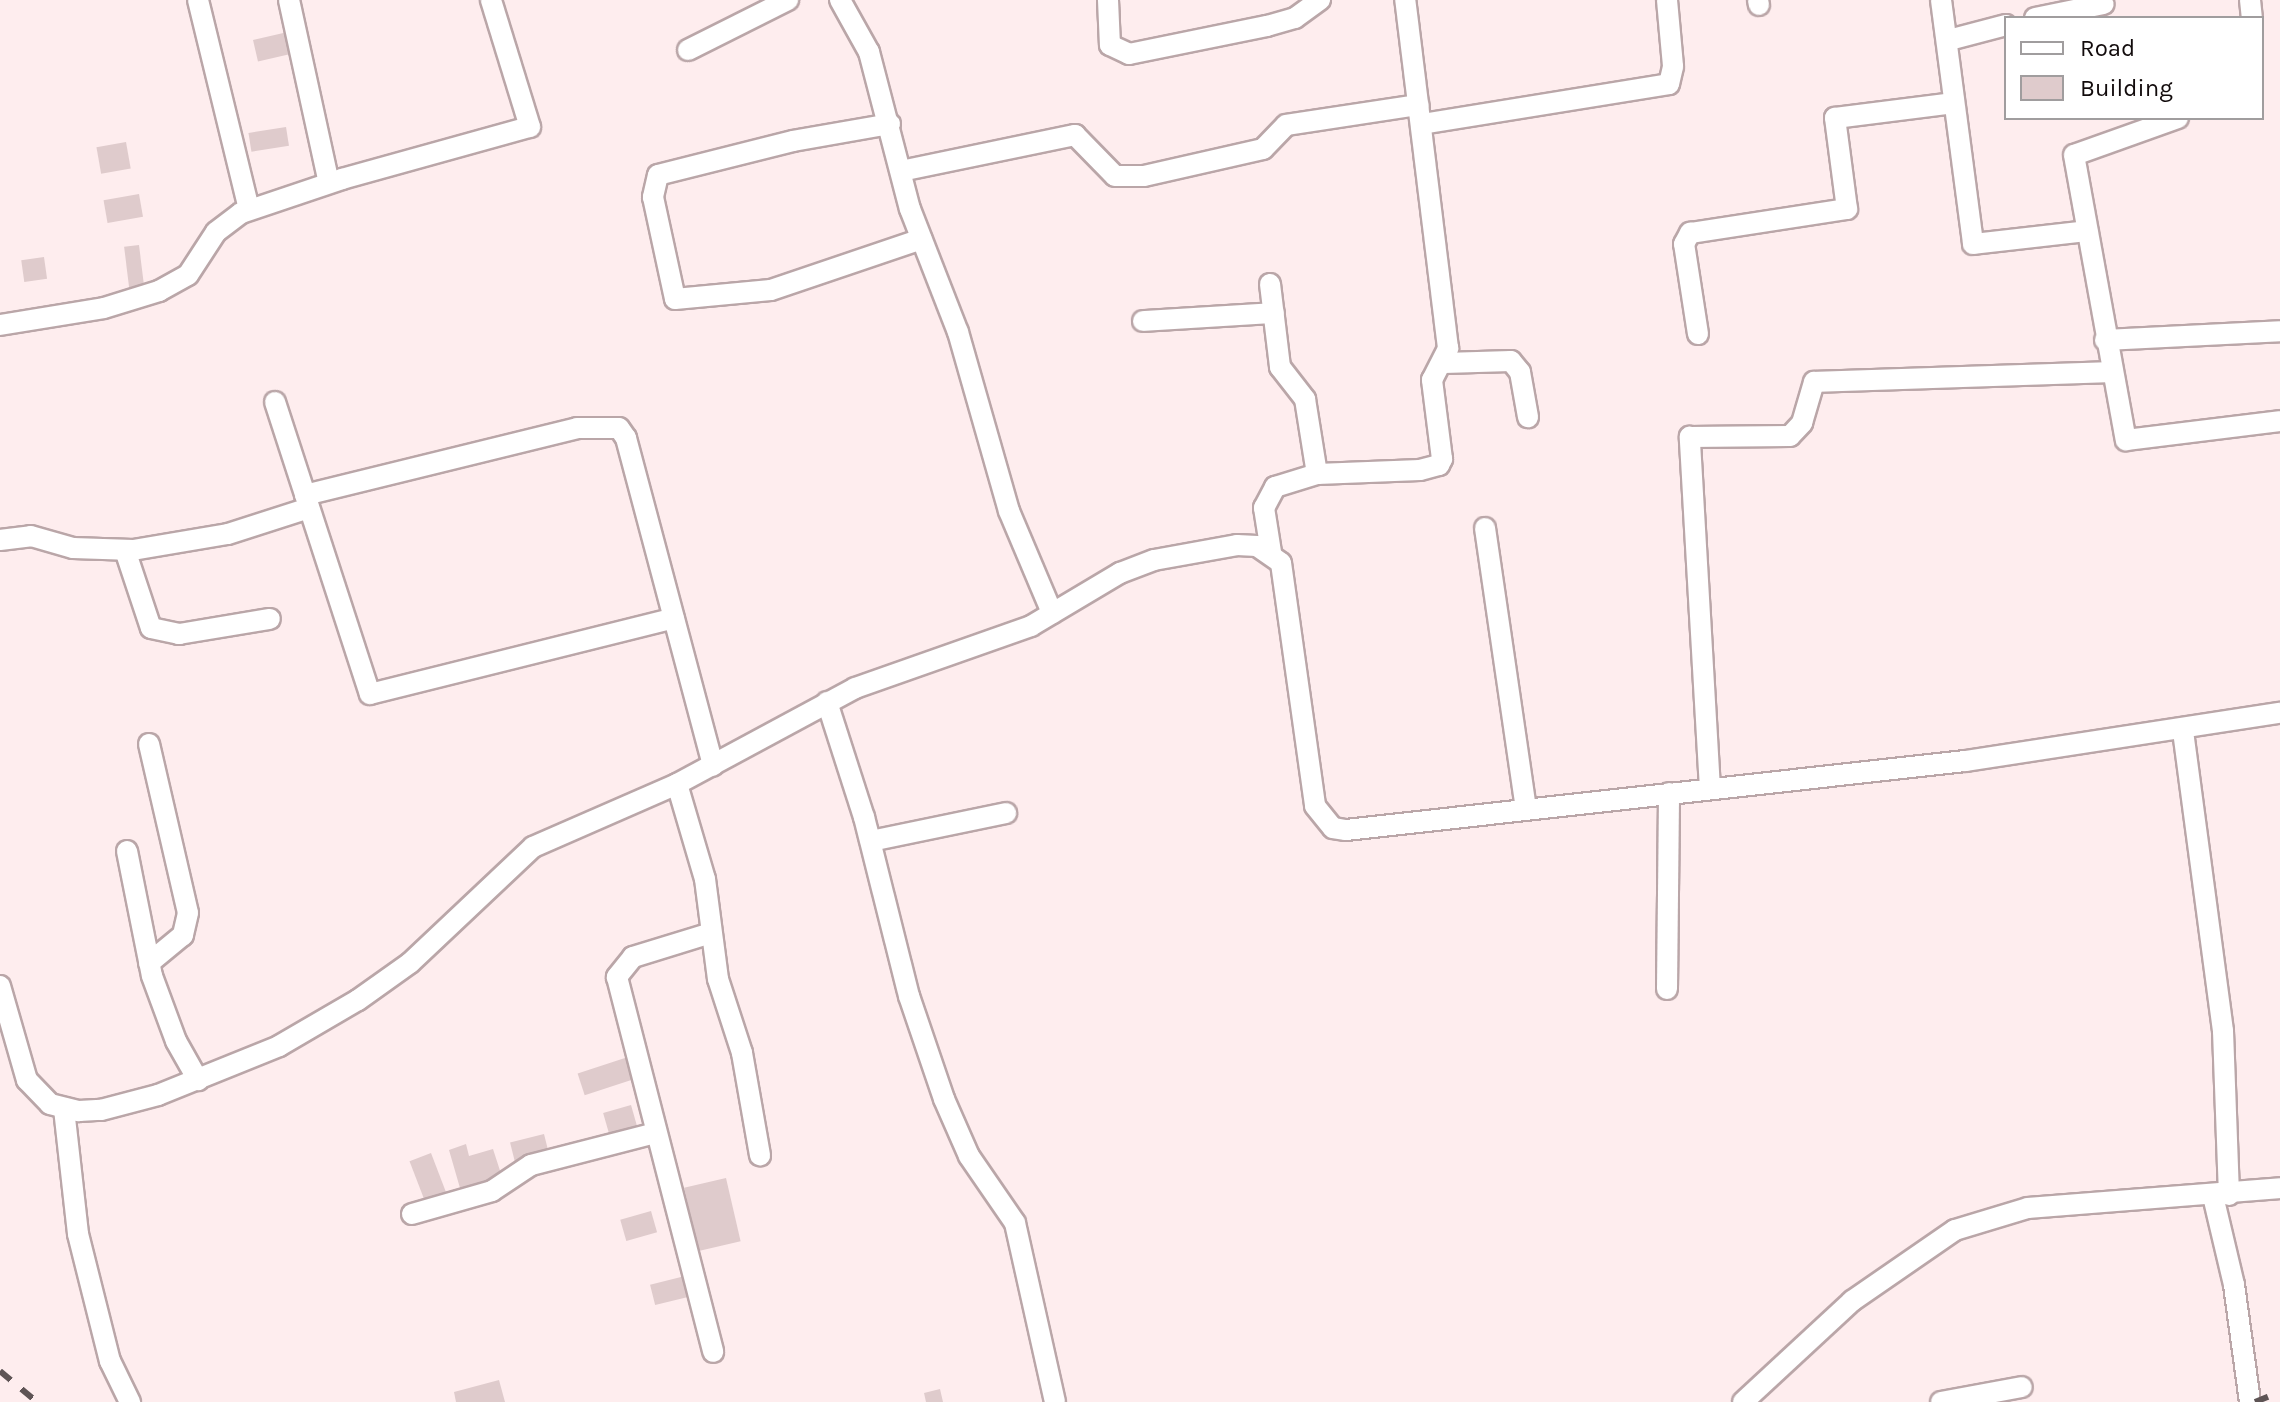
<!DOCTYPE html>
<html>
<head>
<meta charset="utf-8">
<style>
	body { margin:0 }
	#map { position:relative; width:2280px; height:1402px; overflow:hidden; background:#feedee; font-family:Karla,sans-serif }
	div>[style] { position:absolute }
	.building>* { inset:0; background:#dfcbcc; transform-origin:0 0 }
	.roads { filter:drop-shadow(2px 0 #baa6a8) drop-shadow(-2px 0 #baa6a8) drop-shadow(0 2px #baa6a8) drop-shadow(0 -2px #baa6a8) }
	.street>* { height:20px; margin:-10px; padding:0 10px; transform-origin:10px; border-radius:10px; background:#fff }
	.rail>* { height:6px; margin-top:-3px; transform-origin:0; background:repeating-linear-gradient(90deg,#5e5455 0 14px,transparent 0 28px) }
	span { translate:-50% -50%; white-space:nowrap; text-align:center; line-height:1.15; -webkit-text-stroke:6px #fff; paint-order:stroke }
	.legend { position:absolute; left:2004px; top:16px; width:260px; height:104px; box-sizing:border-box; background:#fff; border:2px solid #a09d9e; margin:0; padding:10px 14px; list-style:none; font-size:24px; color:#120b0c }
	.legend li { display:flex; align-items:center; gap:16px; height:40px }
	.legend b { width:40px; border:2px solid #a09d9e }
</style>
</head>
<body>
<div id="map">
	<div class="building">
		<div style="left:292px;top:31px;width:22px;height:40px;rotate:77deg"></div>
		<div style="left:286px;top:127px;width:19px;height:38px;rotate:81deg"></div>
		<div style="left:126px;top:142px;width:27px;height:30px;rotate:80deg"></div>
		<div style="left:139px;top:194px;width:23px;height:36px;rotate:80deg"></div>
		<div style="left:139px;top:245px;width:41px;height:15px;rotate:83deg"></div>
		<div style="left:44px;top:257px;width:22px;height:23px;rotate:82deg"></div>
		<div style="left:628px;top:1057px;width:23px;height:53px;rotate:72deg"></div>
		<div style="left:631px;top:1105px;width:29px;height:29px;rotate:74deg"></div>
		<div style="left:544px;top:1134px;width:21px;height:35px;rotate:76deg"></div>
		<div style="clip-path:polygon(466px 1144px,469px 1156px,493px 1149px,504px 1183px,462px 1195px,449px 1150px)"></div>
		<div style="left:431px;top:1153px;width:47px;height:23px;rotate:69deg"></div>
		<div style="left:726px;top:1178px;width:65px;height:43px;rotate:77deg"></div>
		<div style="left:651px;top:1211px;width:22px;height:32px;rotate:74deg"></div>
		<div style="left:685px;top:1276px;width:21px;height:36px;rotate:76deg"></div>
		<div style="clip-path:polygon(499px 1380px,505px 1402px,456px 1402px,454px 1392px)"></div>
		<div style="clip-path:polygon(940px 1389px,943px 1402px,926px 1402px,924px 1393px)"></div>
	</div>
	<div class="roads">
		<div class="street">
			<div style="left:198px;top:0;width:215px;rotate:76.3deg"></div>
			<div style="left:289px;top:0;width:187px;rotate:77.7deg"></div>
			<div style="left:840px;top:0;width:60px;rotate:60.9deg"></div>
			<div style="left:869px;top:52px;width:162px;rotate:75.4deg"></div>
			<div style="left:910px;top:209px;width:132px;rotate:68.7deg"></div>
			<div style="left:958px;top:332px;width:186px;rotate:74.1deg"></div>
			<div style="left:1009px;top:511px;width:111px;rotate:67.1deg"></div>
			<div style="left:1108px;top:0;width:45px;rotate:87.5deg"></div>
			<div style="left:1110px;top:45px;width:21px;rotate:25deg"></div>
			<div style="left:1129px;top:54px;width:141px;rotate:-11.5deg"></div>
			<div style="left:1267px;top:26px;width:29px;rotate:-16deg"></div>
			<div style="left:1295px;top:18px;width:31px;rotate:-36deg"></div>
			<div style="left:1758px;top:0;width:5px;rotate:79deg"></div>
			<div style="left:1941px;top:0;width:246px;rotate:82.5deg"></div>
			<div style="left:1973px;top:244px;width:115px;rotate:-6.5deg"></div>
			<div style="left:2250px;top:0;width:18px;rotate:84deg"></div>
			<div style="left:2035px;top:18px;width:70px;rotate:-11.5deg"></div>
			<div style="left:1949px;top:40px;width:59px;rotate:-14.7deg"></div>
			<div style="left:688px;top:50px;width:112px;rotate:-26.6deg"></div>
			<div style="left:2178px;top:118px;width:110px;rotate:160.4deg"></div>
			<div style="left:2074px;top:155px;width:290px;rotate:79.7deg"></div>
			<div style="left:2126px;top:440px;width:155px;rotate:-7deg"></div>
			<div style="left:890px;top:124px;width:98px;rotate:170.1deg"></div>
			<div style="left:793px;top:141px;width:139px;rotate:165.9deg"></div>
			<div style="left:658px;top:175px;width:23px;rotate:103deg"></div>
			<div style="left:653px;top:197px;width:104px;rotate:77.8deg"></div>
			<div style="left:675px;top:299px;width:96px;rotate:-5.4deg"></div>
			<div style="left:771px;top:290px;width:159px;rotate:-18.7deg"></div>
			<div style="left:1422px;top:124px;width:250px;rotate:-9.2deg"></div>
			<div style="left:1669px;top:84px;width:18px;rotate:-77deg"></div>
			<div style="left:1673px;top:66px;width:66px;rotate:-95.2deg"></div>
			<div style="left:901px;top:171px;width:178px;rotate:-11.7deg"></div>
			<div style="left:1075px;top:135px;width:57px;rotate:45.7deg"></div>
			<div style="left:1115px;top:176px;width:29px"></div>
			<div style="left:1144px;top:176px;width:122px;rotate:-12.8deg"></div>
			<div style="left:1263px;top:149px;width:33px;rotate:-46deg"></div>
			<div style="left:1286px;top:125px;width:134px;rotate:-8.6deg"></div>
			<div style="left:1270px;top:284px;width:84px;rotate:83.1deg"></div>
			<div style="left:1280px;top:367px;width:41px;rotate:52deg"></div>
			<div style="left:1305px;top:399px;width:76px;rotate:80.9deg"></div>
			<div style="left:1143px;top:321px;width:131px;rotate:-3.5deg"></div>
			<div style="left:0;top:325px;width:105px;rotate:-9.3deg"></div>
			<div style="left:104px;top:308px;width:58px;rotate:-17.2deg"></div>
			<div style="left:159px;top:291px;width:33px;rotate:-29deg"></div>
			<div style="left:188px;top:275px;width:51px;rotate:-56.9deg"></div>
			<div style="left:216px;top:232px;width:31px;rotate:-37deg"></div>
			<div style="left:241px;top:213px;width:107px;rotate:-18.6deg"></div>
			<div style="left:342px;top:179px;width:195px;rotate:-15.5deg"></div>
			<div style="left:530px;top:127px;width:133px;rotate:-107.1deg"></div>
			<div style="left:1698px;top:334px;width:91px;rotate:-98.8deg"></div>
			<div style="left:1684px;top:244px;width:13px;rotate:-61deg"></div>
			<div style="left:1690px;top:233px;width:159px;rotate:-8.7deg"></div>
			<div style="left:1847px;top:209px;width:92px;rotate:-97.5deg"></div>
			<div style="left:1835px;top:118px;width:120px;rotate:-7.2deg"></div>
			<div style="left:2105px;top:340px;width:175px;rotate:-2.9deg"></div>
			<div style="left:1444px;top:363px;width:67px;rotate:-1.7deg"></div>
			<div style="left:1511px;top:361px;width:14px;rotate:51deg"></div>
			<div style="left:1520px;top:372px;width:46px;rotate:79.9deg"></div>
			<div style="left:275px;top:402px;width:307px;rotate:72deg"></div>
			<div style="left:370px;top:694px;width:313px;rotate:-14deg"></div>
			<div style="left:305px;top:495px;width:280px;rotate:-13.8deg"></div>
			<div style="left:577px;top:428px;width:42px"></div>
			<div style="left:619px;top:428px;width:12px;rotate:55deg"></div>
			<div style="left:626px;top:438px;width:339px;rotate:75.1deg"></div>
			<div style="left:1485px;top:528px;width:284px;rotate:81.7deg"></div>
			<div style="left:0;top:540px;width:31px;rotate:-7deg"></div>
			<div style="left:31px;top:536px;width:44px;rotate:15.9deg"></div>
			<div style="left:73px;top:548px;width:60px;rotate:1.9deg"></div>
			<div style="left:133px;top:550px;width:96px;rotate:-9.6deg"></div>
			<div style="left:228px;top:534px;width:85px;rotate:-17.8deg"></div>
			<div style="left:125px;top:550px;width:82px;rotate:71.6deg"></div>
			<div style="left:151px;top:628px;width:29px;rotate:12deg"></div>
			<div style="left:179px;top:634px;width:92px;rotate:-9.4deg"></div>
			<div style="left:1271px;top:552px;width:45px;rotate:-99deg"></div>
			<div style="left:1264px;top:508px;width:24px;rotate:-62deg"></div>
			<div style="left:1275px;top:487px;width:44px;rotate:-17.2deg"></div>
			<div style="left:1317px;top:474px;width:103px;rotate:-2.2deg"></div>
			<div style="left:1420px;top:470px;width:20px;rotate:-15deg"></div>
			<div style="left:1439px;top:465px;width:7px;rotate:-63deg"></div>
			<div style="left:1442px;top:459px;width:80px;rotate:-97.2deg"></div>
			<div style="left:1432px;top:380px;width:36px;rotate:-63deg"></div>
			<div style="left:1448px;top:348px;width:351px;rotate:-97deg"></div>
			<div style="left:827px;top:702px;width:121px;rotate:72.2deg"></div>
			<div style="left:864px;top:817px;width:185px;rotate:75.9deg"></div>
			<div style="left:909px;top:996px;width:109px;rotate:71.2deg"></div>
			<div style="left:944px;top:1099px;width:62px;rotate:66.3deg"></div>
			<div style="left:969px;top:1156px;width:81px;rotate:55.5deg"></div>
			<div style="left:1015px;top:1223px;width:183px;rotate:77.4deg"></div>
			<div style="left:2183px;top:731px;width:303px;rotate:82.4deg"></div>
			<div style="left:2223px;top:1031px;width:164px;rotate:87.9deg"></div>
			<div style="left:149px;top:744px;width:173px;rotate:77deg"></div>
			<div style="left:188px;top:913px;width:23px;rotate:103deg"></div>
			<div style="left:183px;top:935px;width:44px;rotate:140.5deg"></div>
			<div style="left:677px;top:784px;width:99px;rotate:73.6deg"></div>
			<div style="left:705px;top:879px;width:101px;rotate:82.6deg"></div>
			<div style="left:718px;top:979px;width:78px;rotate:72deg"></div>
			<div style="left:742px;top:1053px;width:104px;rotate:80deg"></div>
			<div style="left:1710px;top:789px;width:353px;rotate:-93.3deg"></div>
			<div style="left:1690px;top:437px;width:100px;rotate:-0.6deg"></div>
			<div style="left:1790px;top:436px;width:18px;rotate:-47deg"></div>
			<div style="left:1802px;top:423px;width:43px;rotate:-73.7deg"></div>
			<div style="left:1814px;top:382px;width:297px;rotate:-1.9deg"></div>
			<div style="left:871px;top:841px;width:138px;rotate:-11.7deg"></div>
			<div style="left:127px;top:851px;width:127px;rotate:78.7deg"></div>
			<div style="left:152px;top:976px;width:69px;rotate:69.7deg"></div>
			<div style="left:176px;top:1041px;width:45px;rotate:60.6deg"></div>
			<div style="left:711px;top:933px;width:82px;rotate:162.9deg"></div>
			<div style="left:633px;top:957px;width:26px;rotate:129deg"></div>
			<div style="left:617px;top:977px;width:387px;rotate:75.6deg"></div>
			<div style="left:0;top:986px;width:98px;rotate:74deg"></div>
			<div style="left:27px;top:1080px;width:33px;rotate:46deg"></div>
			<div style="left:50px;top:1104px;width:30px;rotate:14deg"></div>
			<div style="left:79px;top:1111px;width:22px;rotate:-3deg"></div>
			<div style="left:101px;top:1110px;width:59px;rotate:-14.7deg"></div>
			<div style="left:158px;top:1095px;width:131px;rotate:-22deg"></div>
			<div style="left:279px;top:1046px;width:91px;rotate:-30.2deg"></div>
			<div style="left:358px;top:1000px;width:64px;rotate:-35.4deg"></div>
			<div style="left:410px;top:963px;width:169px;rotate:-43.3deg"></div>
			<div style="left:533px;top:847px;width:157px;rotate:-23.6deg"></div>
			<div style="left:677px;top:784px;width:202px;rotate:-28.3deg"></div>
			<div style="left:855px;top:688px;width:187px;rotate:-19.4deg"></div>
			<div style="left:1031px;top:626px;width:104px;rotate:-30.8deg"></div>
			<div style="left:1120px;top:573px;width:36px;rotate:-21deg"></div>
			<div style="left:1154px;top:560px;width:84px;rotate:-10.2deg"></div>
			<div style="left:1237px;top:545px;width:20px;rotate:3deg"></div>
			<div style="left:1257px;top:546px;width:29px;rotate:35deg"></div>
			<div style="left:1281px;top:563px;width:245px;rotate:82deg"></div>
			<div style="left:1315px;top:806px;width:28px;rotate:51deg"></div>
			<div style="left:1333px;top:828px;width:13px;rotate:9deg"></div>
			<div style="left:1346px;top:830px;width:623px;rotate:-6.36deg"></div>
			<div style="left:1965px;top:761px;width:319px;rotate:-8.7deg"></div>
			<div style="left:1667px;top:989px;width:196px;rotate:-89.4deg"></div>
			<div style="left:64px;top:1109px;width:126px;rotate:83.6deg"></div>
			<div style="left:78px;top:1234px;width:131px;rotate:75.9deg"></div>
			<div style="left:110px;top:1361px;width:46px;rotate:64deg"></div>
			<div style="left:2213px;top:1196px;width:91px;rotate:76.7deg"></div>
			<div style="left:2234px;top:1285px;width:118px;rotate:82.2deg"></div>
			<div style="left:412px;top:1214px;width:83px;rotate:-16deg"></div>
			<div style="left:492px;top:1191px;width:47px;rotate:-33.7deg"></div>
			<div style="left:531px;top:1165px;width:129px;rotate:-14.4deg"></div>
			<div style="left:1743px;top:1402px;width:149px;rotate:-42.8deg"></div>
			<div style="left:1852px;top:1301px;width:125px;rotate:-34.6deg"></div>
			<div style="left:1955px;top:1230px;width:76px;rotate:-16.8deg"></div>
			<div style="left:2028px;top:1208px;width:253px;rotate:-4.5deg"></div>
			<div style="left:1941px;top:1402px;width:82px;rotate:-10.5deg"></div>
		</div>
	</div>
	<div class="rail">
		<div style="left:0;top:1371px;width:48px;rotate:40deg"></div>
		<div style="left:2255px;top:1402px;width:27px;rotate:-22deg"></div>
	</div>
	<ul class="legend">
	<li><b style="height:10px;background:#fff"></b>Road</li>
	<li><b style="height:22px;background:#dfcbcc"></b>Building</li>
	</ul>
</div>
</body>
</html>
